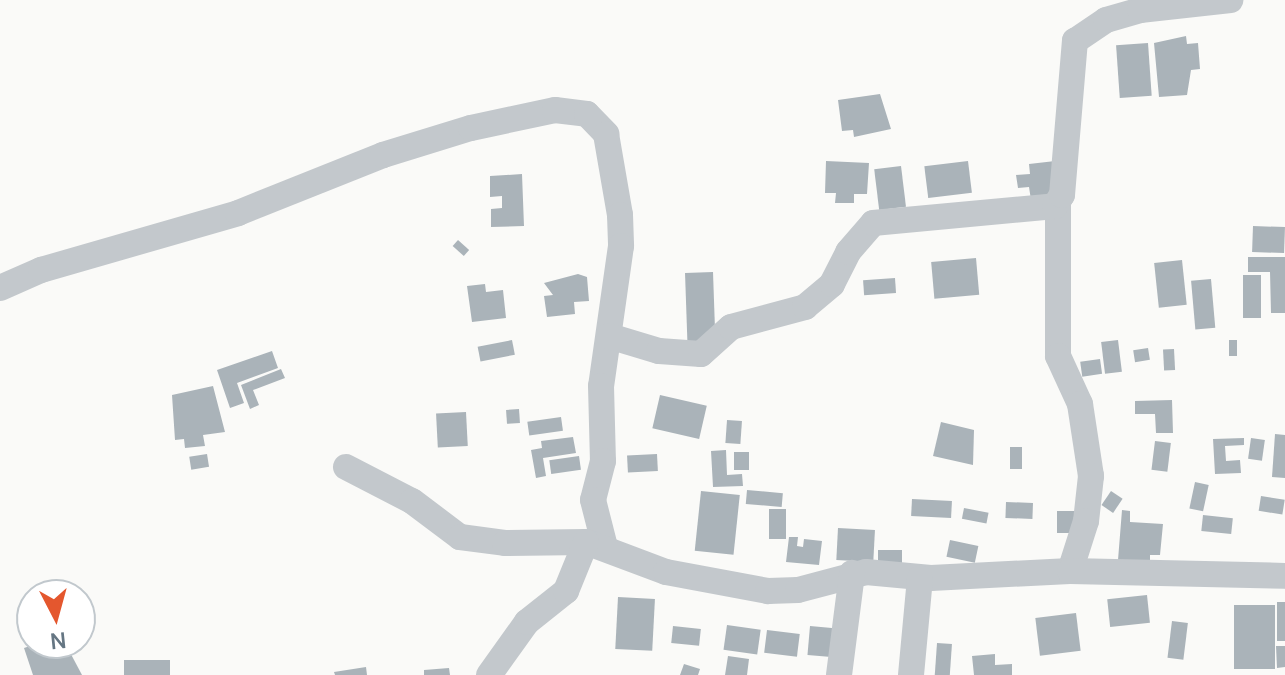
<!DOCTYPE html>
<html>
<head>
<meta charset="utf-8">
<style>
	body { margin:0 }
	#map { position:relative; width:1285px; height:675px; overflow:hidden; background:#fafaf8; font-family:Manrope,sans-serif }
	div>[style] { position:absolute }
	.building>* { inset:0; background:#aab3b9; transform-origin:0 0 }
	.street>* { height:26px; margin:-13px; padding:0 13px; transform-origin:13px; border-radius:13px; background:#c3c8cc }
	span { translate:-50% -50%; white-space:nowrap; text-align:center; line-height:1.15; -webkit-text-stroke:8px #fff; paint-order:stroke }
	.north { position:absolute; left:16px; top:579px; width:80px; height:80px; box-sizing:border-box; background:#fff; border:2px solid #c1c8cd; border-radius:50%; rotate:174deg; font-size:22px; font-weight:700; line-height:32px; text-align:center; color:#657683 }
	.north::after { content:''; display:block; margin:auto; width:28px; height:36px; background:#e4572e; clip-path:polygon(50% 0,100% 100%,50% 72%,0 100%) }
</style>
</head>
<body>
<div id="map">
	<div class="building">
		<div style="clip-path:polygon(1186px 36px,1187px 44px,1198px 43px,1200px 69px,1191px 70px,1187px 95px,1159px 97px,1154px 43px)"></div>
		<div style="left:1148px;top:43px;width:53px;height:32px;rotate:86deg"></div>
		<div style="clip-path:polygon(880px 94px,891px 129px,854px 137px,853px 130px,842px 131px,838px 100px)"></div>
		<div style="clip-path:polygon(1064px 160px,1062px 197px,1031px 200px,1029px 187px,1018px 188px,1016px 175px,1030px 174px,1029px 164px)"></div>
		<div style="clip-path:polygon(826px 161px,869px 163px,867px 194px,854px 194px,854px 203px,835px 203px,836px 193px,825px 193px)"></div>
		<div style="left:968px;top:161px;width:32px;height:44px;rotate:83deg"></div>
		<div style="left:901px;top:166px;width:41px;height:27px;rotate:83deg"></div>
		<div style="clip-path:polygon(522px 174px,524px 226px,491px 227px,491px 209px,502px 208px,502px 196px,490px 197px,490px 176px)"></div>
		<div style="left:1253px;top:226px;width:32px;height:26px;rotate:2deg"></div>
		<div style="left:458px;top:240px;width:15px;height:8px;rotate:42deg"></div>
		<div style="clip-path:polygon(1248px 257px,1285px 257px,1285px 313px,1271px 313px,1270px 272px,1248px 272px)"></div>
		<div style="left:976px;top:258px;width:37px;height:45px;rotate:85deg"></div>
		<div style="left:1182px;top:260px;width:45px;height:28px;rotate:84deg"></div>
		<div style="left:713px;top:272px;width:72px;height:28px;rotate:88deg"></div>
		<div style="clip-path:polygon(578px 274px,587px 277px,589px 301px,574px 302px,575px 314px,547px 317px,544px 296px,553px 295px,544px 283px)"></div>
		<div style="left:1243px;top:275px;width:18px;height:43px"></div>
		<div style="left:895px;top:278px;width:15px;height:32px;rotate:86deg"></div>
		<div style="left:1211px;top:279px;width:49px;height:20px;rotate:85deg"></div>
		<div style="clip-path:polygon(485px 284px,486px 292px,503px 290px,506px 318px,472px 322px,467px 286px)"></div>
		<div style="left:512px;top:340px;width:15px;height:35px;rotate:79deg"></div>
		<div style="left:1118px;top:340px;width:32px;height:17px;rotate:83deg"></div>
		<div style="left:1229px;top:340px;width:8px;height:16px"></div>
		<div style="left:1148px;top:348px;width:12px;height:15px;rotate:81deg"></div>
		<div style="left:1174px;top:349px;width:21px;height:11px;rotate:87deg"></div>
		<div style="clip-path:polygon(272px 351px,278px 368px,237px 383px,244px 403px,230px 408px,217px 370px)"></div>
		<div style="left:1100px;top:359px;width:15px;height:20px;rotate:82deg"></div>
		<div style="clip-path:polygon(281px 369px,285px 378px,253px 390px,259px 405px,250px 409px,241px 385px)"></div>
		<div style="clip-path:polygon(213px 386px,225px 432px,203px 435px,205px 446px,185px 448px,184px 439px,175px 440px,172px 395px)"></div>
		<div style="left:660px;top:395px;width:48px;height:34px;rotate:13deg"></div>
		<div style="clip-path:polygon(1172px 400px,1173px 433px,1156px 433px,1155px 414px,1135px 414px,1135px 401px)"></div>
		<div style="left:519px;top:409px;width:14px;height:13px;rotate:86deg"></div>
		<div style="left:466px;top:412px;width:34px;height:30px;rotate:87deg"></div>
		<div style="left:561px;top:417px;width:14px;height:34px;rotate:82deg"></div>
		<div style="left:727px;top:420px;width:15px;height:23px;rotate:4deg"></div>
		<div style="clip-path:polygon(941px 422px,974px 430px,973px 465px,933px 456px)"></div>
		<div style="clip-path:polygon(1275px 434px,1285px 435px,1285px 478px,1272px 477px)"></div>
		<div style="clip-path:polygon(573px 437px,576px 453px,543px 458px,546px 476px,536px 478px,531px 450px,542px 448px,541px 441px)"></div>
		<div style="clip-path:polygon(1244px 438px,1244px 445px,1225px 446px,1226px 461px,1240px 460px,1241px 473px,1215px 474px,1213px 439px)"></div>
		<div style="left:1251px;top:438px;width:14px;height:21px;rotate:8deg"></div>
		<div style="left:1155px;top:441px;width:16px;height:29px;rotate:7deg"></div>
		<div style="left:1010px;top:447px;width:12px;height:22px"></div>
		<div style="clip-path:polygon(726px 450px,727px 475px,742px 474px,743px 486px,713px 487px,711px 451px)"></div>
		<div style="left:734px;top:452px;width:15px;height:18px"></div>
		<div style="left:207px;top:454px;width:13px;height:18px;rotate:81deg"></div>
		<div style="left:657px;top:454px;width:17px;height:30px;rotate:87deg"></div>
		<div style="left:579px;top:456px;width:14px;height:30px;rotate:82deg"></div>
		<div style="left:1195px;top:482px;width:14px;height:27px;rotate:12deg"></div>
		<div style="left:747px;top:490px;width:36px;height:14px;rotate:5deg"></div>
		<div style="left:701px;top:491px;width:39px;height:60px;rotate:6deg"></div>
		<div style="left:1111px;top:491px;width:14px;height:17px;rotate:34deg"></div>
		<div style="left:1261px;top:496px;width:24px;height:15px;rotate:9deg"></div>
		<div style="left:912px;top:499px;width:40px;height:17px;rotate:3deg"></div>
		<div style="left:1006px;top:502px;width:27px;height:16px;rotate:2deg"></div>
		<div style="left:964px;top:508px;width:25px;height:11px;rotate:11deg"></div>
		<div style="left:769px;top:509px;width:17px;height:30px"></div>
		<div style="clip-path:polygon(1122px 510px,1130px 511px,1130px 522px,1163px 524px,1160px 555px,1150px 555px,1150px 563px,1118px 560px)"></div>
		<div style="left:1091px;top:511px;width:22px;height:34px;rotate:90deg"></div>
		<div style="left:1203px;top:515px;width:30px;height:16px;rotate:6deg"></div>
		<div style="left:838px;top:528px;width:37px;height:32px;rotate:3deg"></div>
		<div style="clip-path:polygon(789px 537px,798px 537px,797px 546px,803px 547px,804px 539px,822px 541px,819px 565px,786px 562px)"></div>
		<div style="left:950px;top:540px;width:29px;height:17px;rotate:12deg"></div>
		<div style="left:878px;top:550px;width:24px;height:19px"></div>
		<div style="left:1147px;top:595px;width:28px;height:40px;rotate:84deg"></div>
		<div style="left:618px;top:597px;width:37px;height:52px;rotate:3deg"></div>
		<div style="left:1277px;top:602px;width:8px;height:39px"></div>
		<div style="left:1234px;top:605px;width:41px;height:64px"></div>
		<div style="left:1076px;top:613px;width:38px;height:41px;rotate:83deg"></div>
		<div style="left:1172px;top:621px;width:16px;height:37px;rotate:7deg"></div>
		<div style="left:727px;top:625px;width:34px;height:25px;rotate:8deg"></div>
		<div style="left:673px;top:626px;width:28px;height:17px;rotate:6deg"></div>
		<div style="left:810px;top:626px;width:33px;height:29px;rotate:5deg"></div>
		<div style="left:767px;top:630px;width:33px;height:23px;rotate:7deg"></div>
		<div style="clip-path:polygon(39px 643px,65px 643px,82px 675px,33px 675px,24px 648px)"></div>
		<div style="left:937px;top:643px;width:15px;height:32px;rotate:4deg"></div>
		<div style="clip-path:polygon(1276px 646px,1285px 646px,1285px 667px,1277px 668px)"></div>
		<div style="clip-path:polygon(995px 654px,995px 665px,1012px 664px,1012px 675px,974px 675px,972px 656px)"></div>
		<div style="clip-path:polygon(728px 656px,749px 659px,747px 675px,725px 675px)"></div>
		<div style="left:124px;top:660px;width:46px;height:15px"></div>
		<div style="clip-path:polygon(684px 664px,700px 669px,698px 675px,680px 675px)"></div>
		<div style="clip-path:polygon(366px 667px,367px 675px,335px 675px,334px 672px)"></div>
		<div style="clip-path:polygon(449px 668px,450px 675px,424px 675px,424px 670px)"></div>
	</div>
	<div class="street">
		<div style="left:1058px;top:202px;width:154px;rotate:90deg"></div>
		<div style="left:1058px;top:356px;width:53px;rotate:65.4deg"></div>
		<div style="left:1080px;top:404px;width:73px;rotate:81.3deg"></div>
		<div style="left:1091px;top:476px;width:45px;rotate:96.3deg"></div>
		<div style="left:1086px;top:521px;width:52px;rotate:107.7deg"></div>
		<div style="left:0;top:288px;width:45px;rotate:-23.7deg"></div>
		<div style="left:41px;top:270px;width:205px;rotate:-16.1deg"></div>
		<div style="left:238px;top:213px;width:156px;rotate:-21.8deg"></div>
		<div style="left:383px;top:155px;width:92px;rotate:-17.1deg"></div>
		<div style="left:471px;top:128px;width:86px;rotate:-12.1deg"></div>
		<div style="left:555px;top:110px;width:32px;rotate:7deg"></div>
		<div style="left:587px;top:114px;width:28px;rotate:46deg"></div>
		<div style="left:606px;top:134px;width:82px;rotate:80.2deg"></div>
		<div style="left:620px;top:215px;width:31px;rotate:88deg"></div>
		<div style="left:621px;top:246px;width:141px;rotate:98.1deg"></div>
		<div style="left:601px;top:386px;width:75px;rotate:88.5deg"></div>
		<div style="left:603px;top:461px;width:40px;rotate:104.4deg"></div>
		<div style="left:593px;top:500px;width:49px;rotate:75.7deg"></div>
		<div style="left:609px;top:336px;width:52px;rotate:16.7deg"></div>
		<div style="left:659px;top:351px;width:42px;rotate:4.1deg"></div>
		<div style="left:701px;top:354px;width:40px;rotate:-42deg"></div>
		<div style="left:731px;top:327px;width:77px;rotate:-15.1deg"></div>
		<div style="left:805px;top:307px;width:35px;rotate:-40deg"></div>
		<div style="left:832px;top:284px;width:36px;rotate:-63deg"></div>
		<div style="left:848px;top:252px;width:38px;rotate:-49deg"></div>
		<div style="left:873px;top:223px;width:183px;rotate:-5.3deg"></div>
		<div style="left:1055px;top:206px;width:13px;rotate:-58deg"></div>
		<div style="left:1062px;top:195px;width:155px;rotate:-85.2deg"></div>
		<div style="left:1075px;top:41px;width:37px;rotate:-34deg"></div>
		<div style="left:1106px;top:20px;width:35px;rotate:-16deg"></div>
		<div style="left:1140px;top:10px;width:91px;rotate:-6.3deg"></div>
		<div style="left:346px;top:467px;width:74px;rotate:27.3deg"></div>
		<div style="left:412px;top:501px;width:60px;rotate:36.9deg"></div>
		<div style="left:460px;top:537px;width:45px;rotate:7.6deg"></div>
		<div style="left:505px;top:543px;width:81px;rotate:-0.7deg"></div>
		<div style="left:586px;top:542px;width:85px;rotate:20.6deg"></div>
		<div style="left:666px;top:572px;width:104px;rotate:10.6deg"></div>
		<div style="left:768px;top:591px;width:30px;rotate:-2deg"></div>
		<div style="left:798px;top:590px;width:70px;rotate:-14.8deg"></div>
		<div style="left:866px;top:572px;width:65px;rotate:5.3deg"></div>
		<div style="left:931px;top:578px;width:139px;rotate:-2.9deg"></div>
		<div style="left:1070px;top:571px;width:215px;rotate:1.3deg"></div>
		<div style="left:489px;top:675px;width:65px;rotate:-54.4deg"></div>
		<div style="left:527px;top:622px;width:50px;rotate:-38.5deg"></div>
		<div style="left:566px;top:591px;width:53px;rotate:-67.8deg"></div>
		<div style="left:839px;top:675px;width:103px;rotate:-82.7deg"></div>
		<div style="left:911px;top:675px;width:97px;rotate:-84.7deg"></div>
	</div>
	<div class="north">N</div>
</div>
</body>
</html>
